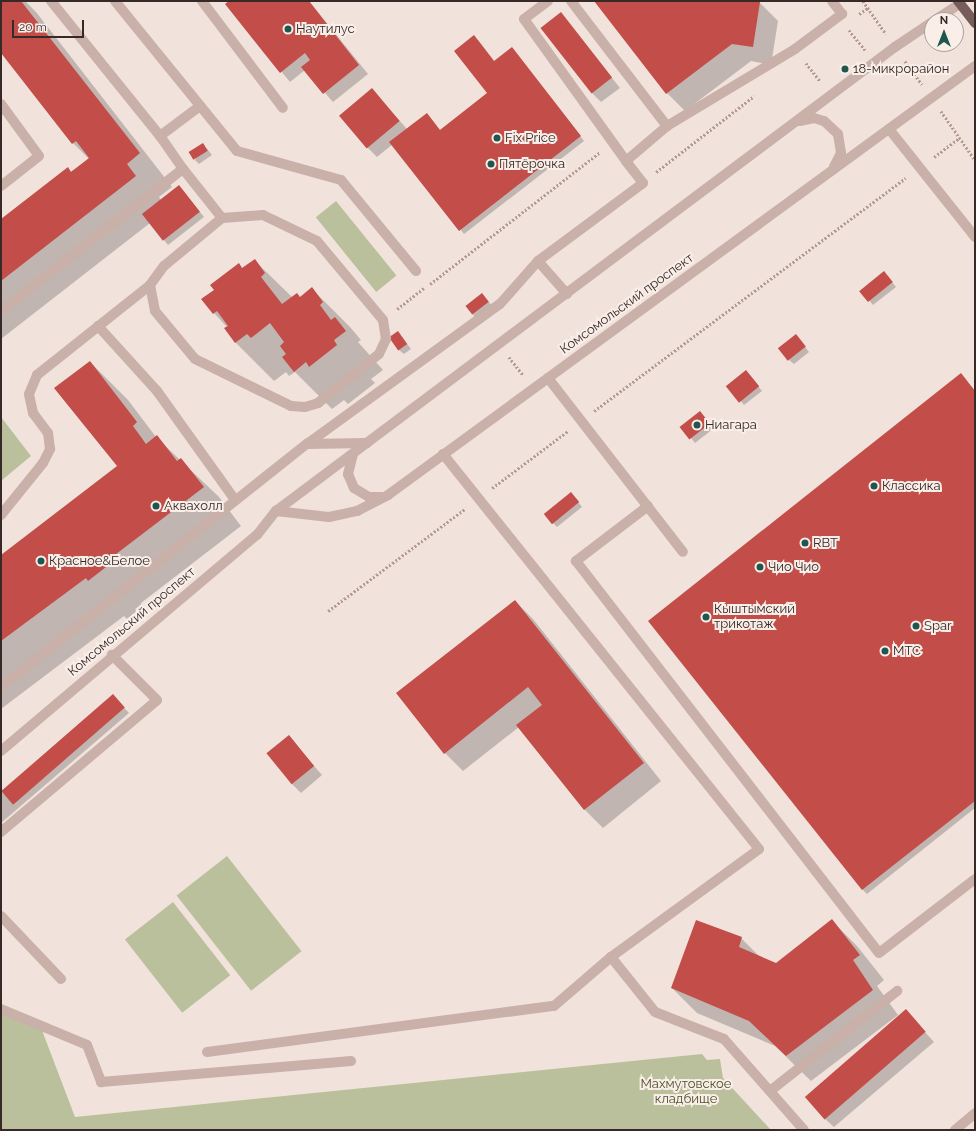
<!DOCTYPE html>
<html>
<head>
<meta charset="utf-8">
<style>
	body { margin:0 }
	#map { position:relative; width:976px; height:1131px; overflow:hidden; background:#f1e3dc; font-family:Raleway,sans-serif }
	div>[style] { position:absolute }
	.green>* { inset:0; background:#bbc09c; transform-origin:0 0 }
	.shadow>* { inset:0; background:#0003 }
	.building>* { inset:0; background:#c24d49; transform-origin:0 0 }
	.path>* { height:2.5px; margin-top:-1.25px; transform-origin:0; background:repeating-linear-gradient(90deg,#b59a92 0 2px,transparent 0 4px) }
	.minor>* { height:10px; margin:-5px; padding:0 5px; transform-origin:5px; border-radius:5px; background:#c9b0a8 }
	.major>* { height:10px; margin:-5px; padding:0 5px; transform-origin:5px; border-radius:5px; background:#775d59 }
	.dots>* { width:11px; height:11px; translate:-50% -50%; box-sizing:border-box; border:2px solid #f9eee8; border-radius:50% }
	span { translate:-50% -50%; white-space:nowrap; text-align:center; line-height:1.15; -webkit-text-stroke:4px #f9eee8; paint-order:stroke }
	.poi-label { font-size:13px; color:#362928 }
	.left { translate:0 -50%; text-align:left }
	.street-label { font-size:13px; color:#362928 }
	.park-label { font-size:13px; color:#4d532c }
	.frame { position:absolute; inset:0; border:2px solid #362928; pointer-events:none }
	.north { position:absolute; left:924px; top:12px; width:40px; height:40px; box-sizing:border-box; background:#f9eee8; border:1px solid #ab9f9b; border-radius:50%; rotate:0deg; font-size:11px; font-weight:700; line-height:16px; text-align:center; color:#362928 }
	.north::after { content:''; display:block; margin:auto; width:14px; height:18px; background:#1f564e; clip-path:polygon(50% 0,100% 100%,50% 72%,0 100%) }
	.scale { position:absolute; left:12px; top:20px; width:72px; height:18px; box-sizing:border-box; border:2px solid #362928; border-top:0; padding-left:5px; font-size:12px; line-height:14px; white-space:nowrap; color:#362928; -webkit-text-stroke:3px #f9eee8; paint-order:stroke }
</style>
</head>
<body>
<div id="map">
	<div class="green">
		<div style="left:336px;top:201px;width:96px;height:26px;rotate:51deg"></div>
		<div style="clip-path:polygon(1px 417px,31px 456px,1px 481px)"></div>
		<div style="left:227px;top:856px;width:121px;height:64px;rotate:52deg"></div>
		<div style="left:173px;top:902px;width:93px;height:61px;rotate:52deg"></div>
		<div style="clip-path:polygon(1px 1009px,40px 1025px,75px 1117px,702px 1054px,707px 1060px,720px 1059px,723px 1078px,771px 1130px,1px 1130px)"></div>
	</div>
	<div class="shadow">
		<div style="clip-path:polygon(1px 1px,25px 1px,36px 12px,172px 187px,159px 197px,161px 200px,183px 191px,204px 217px,168px 245px,150px 223px,1px 339px,1px 220px,89px 159px,73px 143px,1px 51px)"></div>
		<div style="clip-path:polygon(230px 1px,309px 1px,368px 74px,333px 102px,305px 70px,290px 82px,226px 5px)"></div>
		<div style="clip-path:polygon(595px 1px,760px 3px,778px 21px,771px 65px,751px 61px,685px 111px,667px 93px)"></div>
		<div style="clip-path:polygon(561px 14px,620px 88px,601px 102px,592px 93px)"></div>
		<div style="clip-path:polygon(478px 40px,495px 62px,516px 53px,584px 141px,464px 234px,393px 144px,377px 157px,368px 148px,372px 90px,407px 129px,440px 130px,488px 93px)"></div>
		<div style="clip-path:polygon(203px 144px,212px 155px,199px 164px,195px 160px)"></div>
		<div style="clip-path:polygon(254px 260px,292px 297px,300px 298px,312px 289px,350px 327px,361px 340px,358px 342px,383px 370px,371px 379px,375px 383px,348px 404px,344px 400px,332px 409px,295px 372px,289px 376px,286px 372px,274px 381px,236px 343px,226px 329px,227px 327px,214px 313px,243px 269px)"></div>
		<div style="clip-path:polygon(888px 277px,896px 287px,873px 305px,861px 291px)"></div>
		<div style="clip-path:polygon(482px 294px,493px 307px,478px 319px,473px 315px)"></div>
		<div style="clip-path:polygon(402px 337px,411px 349px,404px 354px,399px 350px)"></div>
		<div style="clip-path:polygon(800px 340px,809px 352px,794px 364px,789px 360px)"></div>
		<div style="clip-path:polygon(90px 362px,128px 400px,156px 437px,219px 497px,241px 526px,141px 603px,143px 606px,127px 619px,124px 616px,1px 709px,1px 557px,119px 466px)"></div>
		<div style="clip-path:polygon(750px 376px,762px 391px,744px 405px,728px 386px)"></div>
		<div style="clip-path:polygon(965px 379px,975px 391px,975px 808px,867px 894px,862px 889px)"></div>
		<div style="clip-path:polygon(704px 417px,713px 429px,695px 443px,682px 427px)"></div>
		<div style="clip-path:polygon(575px 498px,582px 507px,557px 527px,553px 523px)"></div>
		<div style="clip-path:polygon(515px 601px,533px 619px,661px 781px,603px 828px,585px 810px,519px 727px,463px 771px,445px 753px)"></div>
		<div style="clip-path:polygon(117px 700px,129px 713px,1px 823px,1px 792px)"></div>
		<div style="clip-path:polygon(288px 736px,322px 775px,301px 793px,292px 784px)"></div>
		<div style="clip-path:polygon(832px 921px,857px 946px,884px 980px,877px 986px,898px 1015px,811px 1081px,775px 1046px,697px 1013px,672px 988px,741px 938px,760px 957px,777px 964px)"></div>
		<div style="clip-path:polygon(906px 1011px,934px 1042px,834px 1127px,824px 1118px)"></div>
	</div>
	<div class="building">
		<div style="clip-path:polygon(1px 1px,21px 1px,140px 153px,127px 164px,136px 176px,1px 281px,1px 219px,68px 167px,71px 172px,89px 158px,76px 141px,72px 144px,1px 53px)"></div>
		<div style="clip-path:polygon(229px 1px,309px 1px,359px 65px,323px 94px,301px 67px,310px 60px,305px 53px,280px 73px,225px 4px)"></div>
		<div style="clip-path:polygon(594px 1px,756px 1px,760px 2px,753px 47px,732px 44px,666px 94px)"></div>
		<div style="left:561px;top:12px;width:83px;height:26px;rotate:52deg"></div>
		<div style="clip-path:polygon(474px 35px,494px 61px,512px 47px,581px 136px,459px 231px,389px 142px,427px 113px,440px 130px,487px 93px,454px 51px)"></div>
		<div style="left:372px;top:88px;width:43px;height:43px;rotate:50deg"></div>
		<div style="left:203px;top:143px;width:9px;height:17px;rotate:58deg"></div>
		<div style="left:179px;top:185px;width:34px;height:47px;rotate:52deg"></div>
		<div style="clip-path:polygon(255px 259px,265px 273px,261px 277px,282px 304px,297px 293px,300px 297px,312px 287px,323px 302px,320px 305px,331px 320px,335px 317px,346px 331px,334px 340px,337px 345px,309px 367px,306px 362px,294px 372px,282px 357px,286px 354px,280px 346px,284px 342px,270px 323px,251px 338px,247px 334px,235px 343px,224px 328px,228px 326px,217px 311px,213px 314px,201px 299px,214px 290px,210px 285px,239px 263px,242px 268px)"></div>
		<div style="left:884px;top:271px;width:14px;height:32px;rotate:51deg"></div>
		<div style="left:482px;top:293px;width:11px;height:21px;rotate:52deg"></div>
		<div style="left:398px;top:331px;width:16px;height:11px;rotate:55deg"></div>
		<div style="left:796px;top:334px;width:16px;height:23px;rotate:52deg"></div>
		<div style="clip-path:polygon(90px 361px,137px 422px,133px 426px,146px 444px,157px 435px,177px 461px,181px 458px,204px 487px,103px 564px,106px 567px,88px 581px,86px 578px,1px 641px,1px 555px,117px 466px,54px 388px)"></div>
		<div style="left:746px;top:370px;width:21px;height:26px;rotate:51deg"></div>
		<div style="clip-path:polygon(961px 373px,975px 391px,975px 801px,862px 890px,648px 621px)"></div>
		<div style="left:700px;top:411px;width:16px;height:26px;rotate:52deg"></div>
		<div style="left:571px;top:492px;width:13px;height:35px;rotate:51deg"></div>
		<div style="clip-path:polygon(515px 600px,644px 763px,584px 810px,516px 725px,542px 705px,528px 687px,444px 754px,396px 693px)"></div>
		<div style="left:113px;top:694px;width:18px;height:148px;rotate:49deg"></div>
		<div style="left:289px;top:735px;width:40px;height:29px;rotate:51deg"></div>
		<div style="clip-path:polygon(832px 919px,860px 955px,853px 960px,873px 990px,786px 1056px,749px 1021px,671px 988px,696px 920px,742px 937px,739px 947px,776px 963px)"></div>
		<div style="left:906px;top:1009px;width:30px;height:134px;rotate:49deg"></div>
	</div>
	<div class="path">
		<div style="left:863px;top:1px;width:40px;rotate:55.1deg"></div>
		<div style="left:859px;top:14px;width:11px;rotate:-34deg"></div>
		<div style="left:849px;top:30px;width:26px;rotate:51deg"></div>
		<div style="left:905px;top:61px;width:29px;rotate:54deg"></div>
		<div style="left:806px;top:63px;width:23px;rotate:52deg"></div>
		<div style="left:941px;top:111px;width:60px;rotate:55.2deg"></div>
		<div style="left:934px;top:157px;width:31px;rotate:-37deg"></div>
		<div style="left:656px;top:172px;width:124px;rotate:-37.8deg"></div>
		<div style="left:430px;top:284px;width:215px;rotate:-37.8deg"></div>
		<div style="left:397px;top:309px;width:34px;rotate:-38deg"></div>
		<div style="left:509px;top:357px;width:23px;rotate:52deg"></div>
		<div style="left:594px;top:411px;width:389px;rotate:-36.8deg"></div>
		<div style="left:492px;top:488px;width:95px;rotate:-36.9deg"></div>
		<div style="left:328px;top:611px;width:172px;rotate:-36.7deg"></div>
	</div>
	<div class="minor">
		<div style="left:115px;top:1px;width:193px;rotate:50.9deg"></div>
		<div style="left:237px;top:151px;width:108px;rotate:15.6deg"></div>
		<div style="left:341px;top:180px;width:118px;rotate:50.5deg"></div>
		<div style="left:202px;top:1px;width:134px;rotate:52.9deg"></div>
		<div style="left:548px;top:1px;width:30px;rotate:143deg"></div>
		<div style="left:524px;top:19px;width:175px;rotate:54.3deg"></div>
		<div style="left:571px;top:1px;width:158px;rotate:52.5deg"></div>
		<div style="left:935px;top:20px;width:30px;rotate:-33deg"></div>
		<div style="left:1px;top:104px;width:64px;rotate:53.8deg"></div>
		<div style="left:39px;top:156px;width:48px;rotate:141.7deg"></div>
		<div style="left:800px;top:121px;width:14px;rotate:-12deg"></div>
		<div style="left:814px;top:118px;width:10px;rotate:17deg"></div>
		<div style="left:824px;top:121px;width:19px;rotate:43deg"></div>
		<div style="left:838px;top:134px;width:19px;rotate:81deg"></div>
		<div style="left:841px;top:153px;width:16px;rotate:117deg"></div>
		<div style="left:889px;top:129px;width:138px;rotate:51.5deg"></div>
		<div style="left:160px;top:136px;width:50px;rotate:-36.9deg"></div>
		<div style="left:150px;top:285px;width:26px;rotate:79deg"></div>
		<div style="left:155px;top:311px;width:62px;rotate:50.2deg"></div>
		<div style="left:195px;top:359px;width:107px;rotate:26.1deg"></div>
		<div style="left:291px;top:406px;width:14px;rotate:4deg"></div>
		<div style="left:305px;top:407px;width:14px;rotate:-17deg"></div>
		<div style="left:318px;top:403px;width:78px;rotate:-38.8deg"></div>
		<div style="left:379px;top:354px;width:17px;rotate:-65deg"></div>
		<div style="left:386px;top:339px;width:19px;rotate:-99deg"></div>
		<div style="left:383px;top:320px;width:103px;rotate:-129.9deg"></div>
		<div style="left:317px;top:241px;width:60px;rotate:-154.3deg"></div>
		<div style="left:263px;top:215px;width:41px;rotate:175.8deg"></div>
		<div style="left:567px;top:294px;width:44px;rotate:-131.3deg"></div>
		<div style="left:538px;top:261px;width:131px;rotate:-36.6deg"></div>
		<div style="left:643px;top:183px;width:28px;rotate:-128deg"></div>
		<div style="left:626px;top:161px;width:54px;rotate:-40.5deg"></div>
		<div style="left:667px;top:126px;width:149px;rotate:-31deg"></div>
		<div style="left:795px;top:49px;width:59px;rotate:-36.7deg"></div>
		<div style="left:842px;top:14px;width:16px;rotate:-128deg"></div>
		<div style="left:1px;top:311px;width:231px;rotate:-38deg"></div>
		<div style="left:183px;top:169px;width:40px;rotate:-124.9deg"></div>
		<div style="left:160px;top:136px;width:174px;rotate:-128.9deg"></div>
		<div style="left:98px;top:326px;width:88px;rotate:47.8deg"></div>
		<div style="left:157px;top:391px;width:134px;rotate:54.4deg"></div>
		<div style="left:548px;top:378px;width:220px;rotate:52.2deg"></div>
		<div style="left:307px;top:444px;width:60px;rotate:-1deg"></div>
		<div style="left:353px;top:454px;width:21px;rotate:104deg"></div>
		<div style="left:348px;top:474px;width:15px;rotate:67deg"></div>
		<div style="left:354px;top:488px;width:17px;rotate:31deg"></div>
		<div style="left:369px;top:497px;width:13px"></div>
		<div style="left:648px;top:506px;width:91px;rotate:142.6deg"></div>
		<div style="left:576px;top:561px;width:495px;rotate:52.3deg"></div>
		<div style="left:879px;top:953px;width:121px;rotate:-37.6deg"></div>
		<div style="left:276px;top:511px;width:53px;rotate:6.5deg"></div>
		<div style="left:329px;top:517px;width:29px;rotate:-12deg"></div>
		<div style="left:357px;top:511px;width:35px;rotate:-27deg"></div>
		<div style="left:388px;top:495px;width:727px;rotate:-36.16deg"></div>
		<div style="left:1px;top:515px;width:67px;rotate:-51.1deg"></div>
		<div style="left:43px;top:463px;width:16px;rotate:-63deg"></div>
		<div style="left:50px;top:449px;width:16px;rotate:-97deg"></div>
		<div style="left:48px;top:433px;width:25px;rotate:-127deg"></div>
		<div style="left:33px;top:413px;width:19px;rotate:-102deg"></div>
		<div style="left:29px;top:394px;width:21px;rotate:-67deg"></div>
		<div style="left:37px;top:375px;width:144px;rotate:-38.5deg"></div>
		<div style="left:150px;top:285px;width:24px;rotate:-54deg"></div>
		<div style="left:164px;top:266px;width:75px;rotate:-39.6deg"></div>
		<div style="left:222px;top:218px;width:63px;rotate:-128.5deg"></div>
		<div style="left:1px;top:687px;width:391px;rotate:-38.5deg"></div>
		<div style="left:307px;top:444px;width:238px;rotate:-36deg"></div>
		<div style="left:500px;top:304px;width:57px;rotate:-48.5deg"></div>
		<div style="left:1px;top:751px;width:335px;rotate:-40.2deg"></div>
		<div style="left:257px;top:535px;width:31px;rotate:-52deg"></div>
		<div style="left:276px;top:511px;width:774px;rotate:-36.86deg"></div>
		<div style="left:895px;top:47px;width:45px;rotate:-34deg"></div>
		<div style="left:1px;top:832px;width:204px;rotate:-40.2deg"></div>
		<div style="left:157px;top:700px;width:64px;rotate:-135deg"></div>
		<div style="left:1px;top:916px;width:87px;rotate:46.4deg"></div>
		<div style="left:611px;top:957px;width:70px;rotate:51.3deg"></div>
		<div style="left:655px;top:1012px;width:74px;rotate:21.4deg"></div>
		<div style="left:724px;top:1039px;width:121px;rotate:48.7deg"></div>
		<div style="left:1px;top:1009px;width:93px;rotate:22.7deg"></div>
		<div style="left:87px;top:1045px;width:40px;rotate:69deg"></div>
		<div style="left:101px;top:1082px;width:251px;rotate:-4.8deg"></div>
		<div style="left:207px;top:1052px;width:350px;rotate:-7.6deg"></div>
		<div style="left:554px;top:1006px;width:75px;rotate:-40.7deg"></div>
		<div style="left:611px;top:957px;width:183px;rotate:-36.1deg"></div>
		<div style="left:759px;top:849px;width:506px;rotate:-128.66deg"></div>
		<div style="left:770px;top:1091px;width:162px;rotate:-38.2deg"></div>
		<div style="left:955px;top:1130px;width:26px;rotate:-40deg"></div>
	</div>
	<div class="major">
		<div style="left:958px;top:1px;width:28px;rotate:52deg"></div>
	</div>
	<div class="dots">
		<div style="left:288px;top:29px;background:#1f564e"></div>
		<div style="left:845px;top:69px;background:#1f564e"></div>
		<div style="left:497px;top:138px;background:#1f564e"></div>
		<div style="left:491px;top:164px;background:#1f564e"></div>
		<div style="left:697px;top:425px;background:#1f564e"></div>
		<div style="left:874px;top:486px;background:#1f564e"></div>
		<div style="left:156px;top:506px;background:#1f564e"></div>
		<div style="left:805px;top:543px;background:#1f564e"></div>
		<div style="left:41px;top:561px;background:#1f564e"></div>
		<div style="left:760px;top:567px;background:#1f564e"></div>
		<div style="left:706px;top:617px;background:#1f564e"></div>
		<div style="left:916px;top:626px;background:#1f564e"></div>
		<div style="left:885px;top:651px;background:#1f564e"></div>
	</div>
	<div class="poi-label">
		<span class="left" style="left:296px;top:29px">Наутилус</span>
		<span class="left" style="left:853px;top:69px">18-микрорайон</span>
		<span class="left" style="left:505px;top:138px">Fix Price</span>
		<span class="left" style="left:499px;top:164px">Пятёрочка</span>
		<span class="left" style="left:705px;top:425px">Ниагара</span>
		<span class="left" style="left:882px;top:486px">Классика</span>
		<span class="left" style="left:164px;top:506px">Аквахолл</span>
		<span class="left" style="left:813px;top:543px">RBT</span>
		<span class="left" style="left:49px;top:561px">Красное&amp;Белое</span>
		<span class="left" style="left:768px;top:567px">Чио Чио</span>
		<span class="left" style="left:714px;top:617px">Кыштымский<br>трикотаж</span>
		<span class="left" style="left:924px;top:626px">Spar</span>
		<span class="left" style="left:893px;top:651px">МТС</span>
	</div>
	<div class="street-label">
		<span style="left:627px;top:304px;rotate:-36deg">Комсомольский проспект</span>
		<span style="left:132px;top:622px;rotate:-40deg">Комсомольский проспект</span>
	</div>
	<div class="park-label">
		<span style="left:686px;top:1092px">Махмутовское<br>кладбище</span>
	</div>
	<div class="frame"></div>
	<div class="north">N</div>
	<div class="scale">20 m</div>
</div>
</body>
</html>
